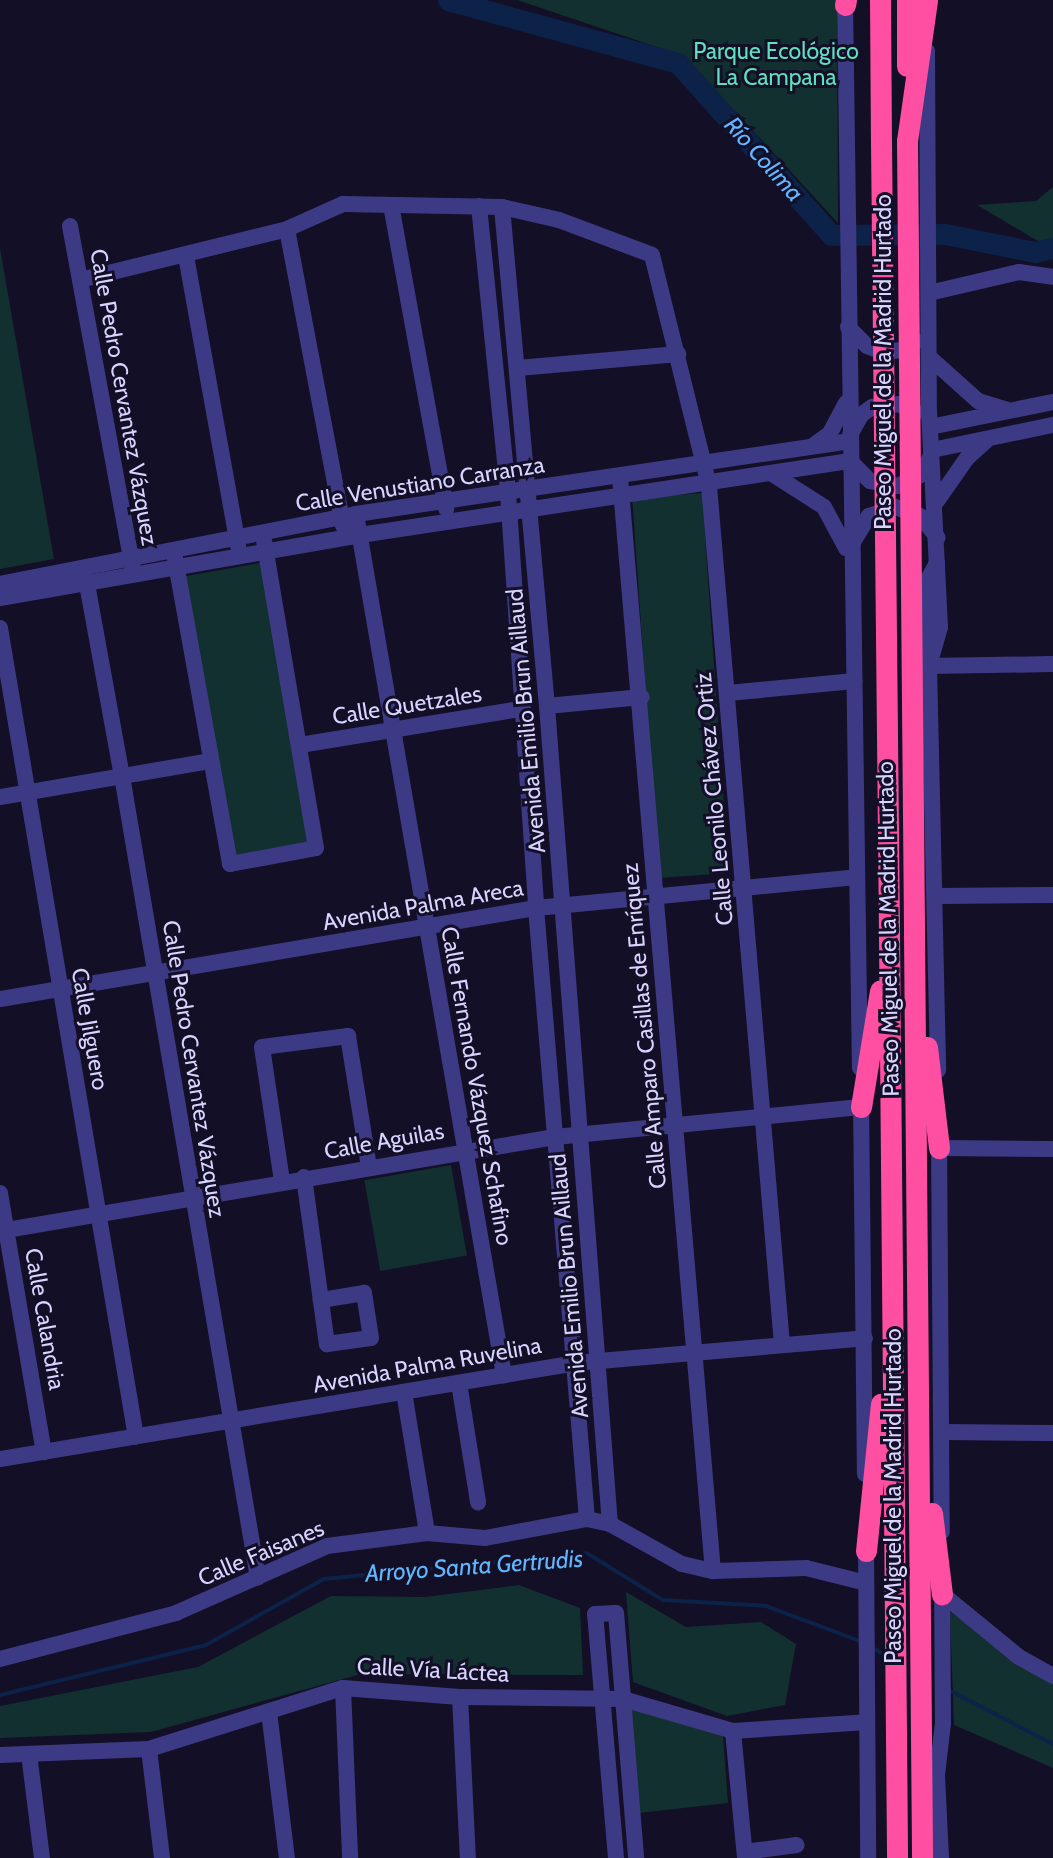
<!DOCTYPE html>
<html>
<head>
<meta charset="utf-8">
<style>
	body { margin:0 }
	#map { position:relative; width:1053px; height:1858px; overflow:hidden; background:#130f26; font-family:Cabin,sans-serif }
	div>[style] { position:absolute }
	.green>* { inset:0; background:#12302f; transform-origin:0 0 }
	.stream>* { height:3.5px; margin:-1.75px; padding:0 1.75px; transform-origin:1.75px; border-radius:1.75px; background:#0c2248 }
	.river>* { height:21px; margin:-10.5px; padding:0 10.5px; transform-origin:10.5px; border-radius:10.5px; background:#0c2248 }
	.minor>* { height:16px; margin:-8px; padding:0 8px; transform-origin:8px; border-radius:8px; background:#3d3a85 }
	.highway>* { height:21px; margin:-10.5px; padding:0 10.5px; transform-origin:10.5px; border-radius:10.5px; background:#ff4fa3 }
	.highway-bridge>* { height:21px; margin:-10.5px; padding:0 10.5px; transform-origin:10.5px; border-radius:10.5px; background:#ff4fa3 }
	span { translate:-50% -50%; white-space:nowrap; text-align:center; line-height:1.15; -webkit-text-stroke:6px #130f26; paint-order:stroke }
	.park-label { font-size:23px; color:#5fe0c0 }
	.street-label { font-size:23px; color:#d9d4ff }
	.water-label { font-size:24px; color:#62b6ff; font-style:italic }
</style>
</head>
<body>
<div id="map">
	<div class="green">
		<div style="clip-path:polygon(517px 0,837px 0,838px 223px,684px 56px)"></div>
		<div style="clip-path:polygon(1053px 187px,1053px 250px,977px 205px,1036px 201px)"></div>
		<div style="clip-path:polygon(0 248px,54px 559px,0 569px)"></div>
		<div style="left:702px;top:493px;width:381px;height:70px;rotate:86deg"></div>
		<div style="left:260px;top:563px;width:284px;height:76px;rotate:80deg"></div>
		<div style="left:451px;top:1165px;width:92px;height:88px;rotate:80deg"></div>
		<div style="clip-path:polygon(519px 1585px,580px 1608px,583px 1675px,361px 1674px,151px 1732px,0 1738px,0 1706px,198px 1667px,331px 1596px,425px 1597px)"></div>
		<div style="clip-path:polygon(626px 1592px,686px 1627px,761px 1622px,796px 1644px,785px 1705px,727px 1716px,633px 1682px)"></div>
		<div style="clip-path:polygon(950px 1612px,1053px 1683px,1053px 1768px,954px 1725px)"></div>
		<div style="clip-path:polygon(629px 1705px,723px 1736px,728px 1803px,639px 1813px)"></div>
	</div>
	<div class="stream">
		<div style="left:873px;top:1648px;width:16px;rotate:30deg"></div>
		<div style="left:949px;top:1690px;width:117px;rotate:27.4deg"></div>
		<div style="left:0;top:1695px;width:212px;rotate:-13.6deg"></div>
		<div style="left:206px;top:1645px;width:135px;rotate:-29.2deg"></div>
		<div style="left:324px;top:1579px;width:264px;rotate:-5.6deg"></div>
		<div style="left:587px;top:1553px;width:89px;rotate:31.7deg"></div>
		<div style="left:663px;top:1600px;width:103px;rotate:3.3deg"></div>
		<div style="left:766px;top:1606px;width:103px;rotate:20.4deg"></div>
	</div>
	<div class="river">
		<div style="left:448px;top:0;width:238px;rotate:15.3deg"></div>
		<div style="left:678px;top:63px;width:230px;rotate:48.3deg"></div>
		<div style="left:831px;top:235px;width:114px;rotate:-0.5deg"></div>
		<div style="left:945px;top:234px;width:92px;rotate:11.3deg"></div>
		<div style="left:1035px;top:252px;width:18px;rotate:-13deg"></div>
	</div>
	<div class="minor">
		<div style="left:845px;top:0;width:1068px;rotate:89.2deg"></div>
		<div style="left:927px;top:51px;width:359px;rotate:89.7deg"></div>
		<div style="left:929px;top:410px;width:217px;rotate:87.1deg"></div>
		<div style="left:940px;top:627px;width:41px;rotate:105.8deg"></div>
		<div style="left:929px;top:666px;width:404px;rotate:88.7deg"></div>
		<div style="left:391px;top:205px;width:309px;rotate:79.7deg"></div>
		<div style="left:479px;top:206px;width:288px;rotate:84.2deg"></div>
		<div style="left:508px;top:493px;width:416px;rotate:86.1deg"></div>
		<div style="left:536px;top:908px;width:613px;rotate:85.23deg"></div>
		<div style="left:502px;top:207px;width:501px;rotate:84.85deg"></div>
		<div style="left:547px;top:706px;width:820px;rotate:85.6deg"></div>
		<div style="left:70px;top:226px;width:348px;rotate:79.6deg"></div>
		<div style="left:287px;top:229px;width:302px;rotate:79.3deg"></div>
		<div style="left:186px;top:256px;width:295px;rotate:79.8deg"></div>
		<div style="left:80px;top:280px;width:213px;rotate:-13.8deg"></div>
		<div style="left:287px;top:229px;width:61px;rotate:-24.1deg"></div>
		<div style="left:343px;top:204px;width:159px;rotate:1.1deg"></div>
		<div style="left:502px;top:207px;width:58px;rotate:12.8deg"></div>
		<div style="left:559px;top:220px;width:99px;rotate:20.6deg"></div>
		<div style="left:652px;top:255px;width:238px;rotate:76.1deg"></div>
		<div style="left:709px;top:486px;width:862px;rotate:85.14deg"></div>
		<div style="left:929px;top:293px;width:92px;rotate:-13.1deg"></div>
		<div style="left:1019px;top:272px;width:34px;rotate:8deg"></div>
		<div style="left:848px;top:327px;width:27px;rotate:45deg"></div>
		<div style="left:867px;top:346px;width:17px;rotate:21deg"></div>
		<div style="left:883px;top:352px;width:19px;rotate:-6deg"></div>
		<div style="left:902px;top:350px;width:17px;rotate:-31deg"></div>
		<div style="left:929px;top:357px;width:66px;rotate:41.9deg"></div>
		<div style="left:978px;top:401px;width:30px;rotate:17deg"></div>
		<div style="left:518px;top:368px;width:161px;rotate:-5deg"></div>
		<div style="left:930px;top:427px;width:126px;rotate:-11.5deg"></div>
		<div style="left:850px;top:435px;width:23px;rotate:-61deg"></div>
		<div style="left:861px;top:415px;width:14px;rotate:-36deg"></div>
		<div style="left:872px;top:407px;width:27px;rotate:-6deg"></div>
		<div style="left:899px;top:404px;width:19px;rotate:25deg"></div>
		<div style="left:813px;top:446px;width:21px;rotate:-37deg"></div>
		<div style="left:830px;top:433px;width:34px;rotate:-62deg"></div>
		<div style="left:932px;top:450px;width:124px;rotate:-11.7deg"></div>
		<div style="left:850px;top:461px;width:28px;rotate:45deg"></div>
		<div style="left:870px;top:481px;width:28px;rotate:10deg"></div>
		<div style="left:898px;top:486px;width:25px;rotate:-26deg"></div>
		<div style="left:921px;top:475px;width:22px;rotate:-63deg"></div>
		<div style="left:774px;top:475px;width:59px;rotate:32.6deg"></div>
		<div style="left:824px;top:507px;width:47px;rotate:61.8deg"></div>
		<div style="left:620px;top:478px;width:1097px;rotate:85.14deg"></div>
		<div style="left:937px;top:501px;width:52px;rotate:-55.1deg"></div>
		<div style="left:967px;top:458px;width:25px;rotate:-42deg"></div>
		<div style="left:356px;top:514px;width:874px;rotate:80.25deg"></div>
		<div style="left:852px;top:544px;width:33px;rotate:-59deg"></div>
		<div style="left:869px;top:516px;width:28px;rotate:-19deg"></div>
		<div style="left:895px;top:507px;width:27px;rotate:20deg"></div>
		<div style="left:920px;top:516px;width:28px;rotate:51deg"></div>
		<div style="left:175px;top:558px;width:311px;rotate:79.8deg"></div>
		<div style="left:230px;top:864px;width:87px;rotate:-10.5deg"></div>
		<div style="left:316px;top:848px;width:311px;rotate:-99.6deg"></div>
		<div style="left:937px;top:563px;width:29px;rotate:119deg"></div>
		<div style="left:923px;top:588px;width:78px;rotate:85.6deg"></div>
		<div style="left:929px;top:666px;width:124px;rotate:-0.9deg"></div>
		<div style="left:78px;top:569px;width:17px;rotate:59deg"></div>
		<div style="left:87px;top:584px;width:195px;rotate:79.7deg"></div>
		<div style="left:122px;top:776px;width:813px;rotate:80.38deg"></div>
		<div style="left:0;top:584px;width:363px;rotate:-11.1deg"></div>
		<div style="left:356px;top:514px;width:498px;rotate:-8.4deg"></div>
		<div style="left:0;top:598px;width:365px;rotate:-9.9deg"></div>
		<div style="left:360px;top:535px;width:496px;rotate:-8.6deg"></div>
		<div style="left:0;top:628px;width:820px;rotate:80.46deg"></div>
		<div style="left:728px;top:693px;width:127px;rotate:-5.4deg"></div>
		<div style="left:547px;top:706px;width:95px;rotate:-5.4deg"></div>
		<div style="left:300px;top:745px;width:224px;rotate:-9.3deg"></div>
		<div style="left:0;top:797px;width:214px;rotate:-9.7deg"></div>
		<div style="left:936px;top:896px;width:117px;rotate:-0.5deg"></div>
		<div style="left:0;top:999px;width:544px;rotate:-9.64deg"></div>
		<div style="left:536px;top:908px;width:322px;rotate:-5.5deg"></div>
		<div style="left:861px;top:1098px;width:376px;rotate:89.4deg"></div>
		<div style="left:939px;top:1138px;width:394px;rotate:89.6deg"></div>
		<div style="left:939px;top:1148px;width:114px;rotate:0.5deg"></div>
		<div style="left:304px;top:1177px;width:169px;rotate:82.2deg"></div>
		<div style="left:327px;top:1344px;width:44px;rotate:-7.8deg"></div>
		<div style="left:371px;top:1338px;width:46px;rotate:-98.8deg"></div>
		<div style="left:364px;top:1293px;width:44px;rotate:170.8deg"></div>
		<div style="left:282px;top:1181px;width:135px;rotate:-98.5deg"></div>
		<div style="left:262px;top:1047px;width:87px;rotate:-7.3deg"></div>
		<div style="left:348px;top:1036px;width:133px;rotate:80.9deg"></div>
		<div style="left:0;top:1193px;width:263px;rotate:80.4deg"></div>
		<div style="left:0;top:1231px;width:563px;rotate:-9.61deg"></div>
		<div style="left:555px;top:1137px;width:307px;rotate:-5.6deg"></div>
		<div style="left:459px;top:1383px;width:121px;rotate:80.9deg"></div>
		<div style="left:404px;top:1392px;width:143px;rotate:80.7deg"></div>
		<div style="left:942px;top:1432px;width:111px;rotate:0.5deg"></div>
		<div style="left:0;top:1459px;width:584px;rotate:-9.46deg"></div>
		<div style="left:576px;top:1363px;width:290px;rotate:-4.9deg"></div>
		<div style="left:866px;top:1542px;width:316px;rotate:89.6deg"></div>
		<div style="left:942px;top:1594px;width:99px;rotate:39.3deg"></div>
		<div style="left:1019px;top:1657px;width:39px;rotate:29deg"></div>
		<div style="left:0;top:1659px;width:182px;rotate:-14.6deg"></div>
		<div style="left:176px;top:1613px;width:165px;rotate:-23.9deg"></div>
		<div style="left:327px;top:1546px;width:101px;rotate:-7.4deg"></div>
		<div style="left:427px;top:1533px;width:58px;rotate:4.9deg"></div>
		<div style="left:485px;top:1538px;width:104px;rotate:-10.6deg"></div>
		<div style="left:587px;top:1519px;width:24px;rotate:12deg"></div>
		<div style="left:610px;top:1524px;width:82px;rotate:29.1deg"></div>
		<div style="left:682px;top:1564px;width:32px;rotate:13deg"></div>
		<div style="left:713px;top:1571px;width:93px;rotate:-1.8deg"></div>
		<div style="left:806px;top:1568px;width:62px;rotate:14deg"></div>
		<div style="left:343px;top:1688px;width:170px;rotate:87.6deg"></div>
		<div style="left:460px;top:1697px;width:161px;rotate:87.2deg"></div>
		<div style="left:269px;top:1712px;width:147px;rotate:83deg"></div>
		<div style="left:733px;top:1731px;width:128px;rotate:84.6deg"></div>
		<div style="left:149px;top:1749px;width:110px;rotate:83.2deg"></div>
		<div style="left:29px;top:1754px;width:105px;rotate:82.9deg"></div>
		<div style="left:0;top:1755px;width:149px;rotate:-2.3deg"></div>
		<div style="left:149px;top:1749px;width:203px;rotate:-17.5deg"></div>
		<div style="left:343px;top:1688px;width:117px;rotate:4.4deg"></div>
		<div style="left:460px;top:1697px;width:163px;rotate:0.7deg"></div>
		<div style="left:623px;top:1699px;width:115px;rotate:16.2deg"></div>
		<div style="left:733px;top:1731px;width:134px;rotate:-3.8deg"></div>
		<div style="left:745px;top:1852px;width:52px;rotate:-7.7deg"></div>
		<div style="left:616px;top:1858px;width:245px;rotate:-94.9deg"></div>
		<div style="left:595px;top:1614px;width:21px;rotate:-3deg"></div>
		<div style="left:616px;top:1613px;width:246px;rotate:85.3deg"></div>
		<div style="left:941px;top:1858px;width:83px;rotate:-92.8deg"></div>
		<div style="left:937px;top:1775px;width:52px;rotate:-83.4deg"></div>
		<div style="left:943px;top:1723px;width:141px;rotate:-90.4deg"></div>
	</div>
	<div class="highway">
		<div style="left:880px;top:0;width:142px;rotate:89.6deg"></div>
		<div style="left:907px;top:0;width:66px;rotate:90deg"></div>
		<div style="left:845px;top:5px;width:5px;rotate:-79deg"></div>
		<div style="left:907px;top:141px;width:142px;rotate:-81.9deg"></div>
		<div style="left:889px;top:934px;width:924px;rotate:89.5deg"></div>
		<div style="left:914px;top:934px;width:924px;rotate:89.5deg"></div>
		<div style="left:927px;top:1047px;width:102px;rotate:83.2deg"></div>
		<div style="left:861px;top:1107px;width:118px;rotate:-80.7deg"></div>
		<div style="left:932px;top:1513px;width:82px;rotate:83deg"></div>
		<div style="left:866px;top:1551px;width:148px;rotate:-84.2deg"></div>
	</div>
	<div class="highway-bridge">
		<div style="left:907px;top:141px;width:793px;rotate:89.49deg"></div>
		<div style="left:881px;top:142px;width:792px;rotate:89.42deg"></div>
	</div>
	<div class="park-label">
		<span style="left:776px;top:64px">Parque Ecológico<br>La Campana</span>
	</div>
	<div class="street-label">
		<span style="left:883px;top:362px;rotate:-90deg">Paseo Miguel de la Madrid Hurtado</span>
		<span style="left:124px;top:397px;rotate:80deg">Calle Pedro Cervantez Vázquez</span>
		<span style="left:420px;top:484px;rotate:-9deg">Calle Venustiano Carranza</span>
		<span style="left:407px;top:705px;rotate:-9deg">Calle Quetzales</span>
		<span style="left:526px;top:721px;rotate:-95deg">Avenida Emilio Brun Aillaud</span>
		<span style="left:714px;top:799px;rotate:-95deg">Calle Leonilo Chávez Ortiz</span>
		<span style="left:423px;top:905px;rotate:-10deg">Avenida Palma Areca</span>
		<span style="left:888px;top:929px;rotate:-91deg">Paseo Miguel de la Madrid Hurtado</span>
		<span style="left:644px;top:1026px;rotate:-95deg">Calle Amparo Casillas de Enríquez</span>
		<span style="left:90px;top:1029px;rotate:80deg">Calle Jilguero</span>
		<span style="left:194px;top:1069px;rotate:81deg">Calle Pedro Cervantez Vázquez</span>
		<span style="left:477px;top:1086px;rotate:80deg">Calle Fernando Vázquez Schafino</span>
		<span style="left:384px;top:1141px;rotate:-10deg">Calle Aguilas</span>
		<span style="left:569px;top:1286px;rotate:-95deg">Avenida Emilio Brun Aillaud</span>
		<span style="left:45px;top:1319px;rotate:80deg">Calle Calandria</span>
		<span style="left:427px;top:1365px;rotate:-10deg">Avenida Palma Ruvelina</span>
		<span style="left:893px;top:1496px;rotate:-90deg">Paseo Miguel de la Madrid Hurtado</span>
		<span style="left:261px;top:1553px;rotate:-23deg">Calle Faisanes</span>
		<span style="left:433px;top:1670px;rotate:3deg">Calle Vía Láctea</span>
	</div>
	<div class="water-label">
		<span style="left:764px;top:159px;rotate:48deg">Río Colima</span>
		<span style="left:474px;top:1566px;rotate:-4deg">Arroyo Santa Gertrudis</span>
	</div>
</div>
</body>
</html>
